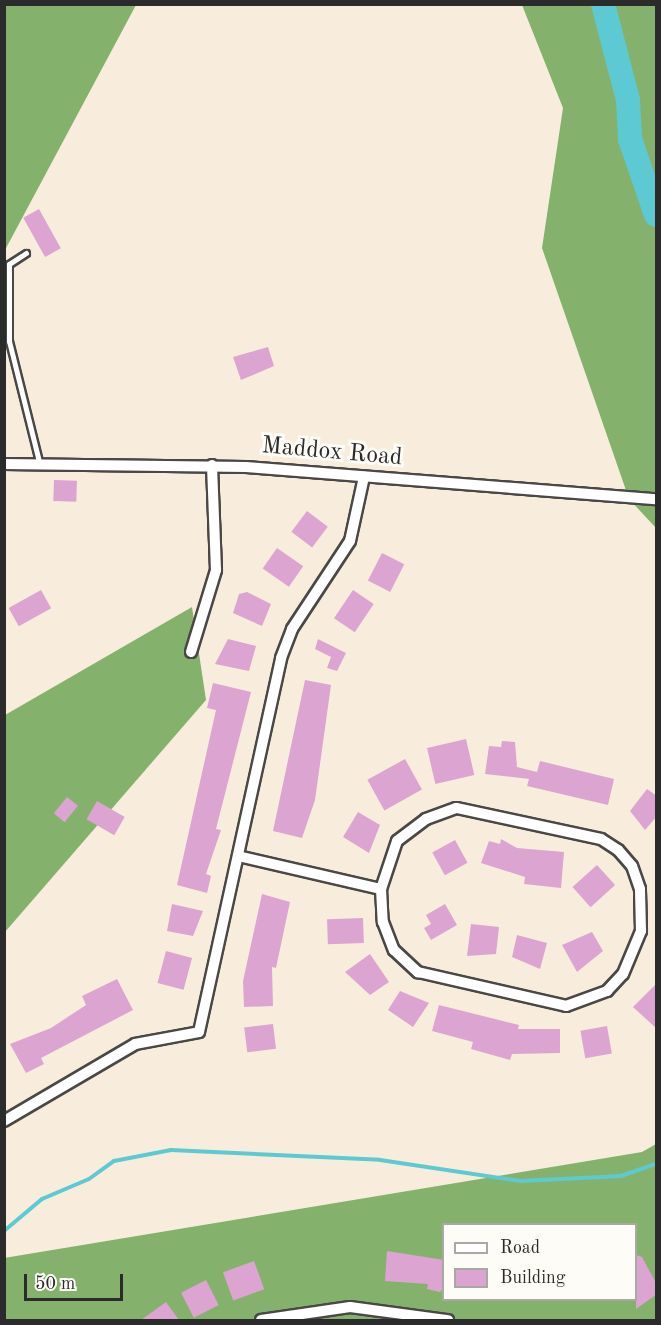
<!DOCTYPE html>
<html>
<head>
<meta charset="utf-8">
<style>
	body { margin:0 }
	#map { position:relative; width:661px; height:1325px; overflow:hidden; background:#f8eddc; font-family:"Old Standard TT",serif }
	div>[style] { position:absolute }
	.forest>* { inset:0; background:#84b26c }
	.stream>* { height:4px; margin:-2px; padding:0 2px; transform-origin:2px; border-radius:2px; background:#5dcad3 }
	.river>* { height:24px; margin:-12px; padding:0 12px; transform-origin:12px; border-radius:12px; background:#5dcad3 }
	.building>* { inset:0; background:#dca4d1; transform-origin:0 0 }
	.roads { filter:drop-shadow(2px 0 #4a4846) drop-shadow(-2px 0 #4a4846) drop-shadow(0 2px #4a4846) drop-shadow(0 -2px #4a4846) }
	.service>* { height:5px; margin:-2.5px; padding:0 2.5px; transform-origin:2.5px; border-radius:2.5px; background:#fff }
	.minor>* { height:10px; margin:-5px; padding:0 5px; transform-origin:5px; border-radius:5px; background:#fff }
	span { translate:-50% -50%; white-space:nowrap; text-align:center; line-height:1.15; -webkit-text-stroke:6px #fdfcf7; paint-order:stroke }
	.street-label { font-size:24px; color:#2b2b2b }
	.frame { position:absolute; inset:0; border:6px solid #2b2b2b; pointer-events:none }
	.legend { position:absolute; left:442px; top:1223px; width:195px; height:78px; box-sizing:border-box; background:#fdfcf7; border:2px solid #a9a8a5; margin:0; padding:8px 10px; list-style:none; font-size:18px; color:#2b2b2b }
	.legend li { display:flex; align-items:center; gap:12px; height:30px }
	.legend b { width:30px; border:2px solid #a9a8a5 }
	.scale { position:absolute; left:24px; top:1274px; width:99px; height:27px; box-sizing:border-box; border:3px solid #2b2b2b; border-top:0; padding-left:8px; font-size:18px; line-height:21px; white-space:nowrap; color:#2b2b2b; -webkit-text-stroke:4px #fdfcf7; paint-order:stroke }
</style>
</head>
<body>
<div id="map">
	<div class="forest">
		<div style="clip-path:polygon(5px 4px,136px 5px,5px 250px,4px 5px)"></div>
		<div style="clip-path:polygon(522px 5px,656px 5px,656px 528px,629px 499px,542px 248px,563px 108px)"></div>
		<div style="clip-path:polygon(192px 607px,206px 700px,5px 932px,5px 715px)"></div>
		<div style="clip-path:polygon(evenodd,656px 1144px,656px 1320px,5px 1320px,4px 1258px,642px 1152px,656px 1144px,444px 1224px,636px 1224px,636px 1300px,444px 1300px,444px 1224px)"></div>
	</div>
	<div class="stream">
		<div style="left:4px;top:1231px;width:50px;rotate:-40.1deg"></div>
		<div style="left:42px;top:1199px;width:51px;rotate:-23.1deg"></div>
		<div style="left:89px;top:1179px;width:31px;rotate:-36deg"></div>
		<div style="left:114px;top:1161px;width:58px;rotate:-10.9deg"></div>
		<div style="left:171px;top:1150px;width:209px;rotate:2.7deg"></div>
		<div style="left:380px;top:1160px;width:143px;rotate:8.5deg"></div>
		<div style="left:521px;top:1181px;width:100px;rotate:-2.9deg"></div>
		<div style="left:621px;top:1176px;width:37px;rotate:-19deg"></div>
	</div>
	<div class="river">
		<div style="left:603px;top:4px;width:99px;rotate:75.4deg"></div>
		<div style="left:628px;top:100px;width:39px;rotate:87deg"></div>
		<div style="left:630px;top:139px;width:80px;rotate:71.1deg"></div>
	</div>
	<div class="building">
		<div style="left:39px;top:209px;width:45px;height:18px;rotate:61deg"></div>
		<div style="clip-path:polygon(268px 347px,274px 366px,241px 380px,233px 357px)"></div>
		<div style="left:54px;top:480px;width:23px;height:21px;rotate:2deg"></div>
		<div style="left:307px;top:511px;width:26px;height:26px;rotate:37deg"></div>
		<div style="left:277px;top:548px;width:32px;height:25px;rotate:35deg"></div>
		<div style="left:382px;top:553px;width:25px;height:31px;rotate:27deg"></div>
		<div style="left:41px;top:590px;width:21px;height:37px;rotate:61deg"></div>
		<div style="left:353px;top:590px;width:25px;height:34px;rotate:34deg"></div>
		<div style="clip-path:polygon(247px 592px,271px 604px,262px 626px,233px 613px,239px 594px)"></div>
		<div style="clip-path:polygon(228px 639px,256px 646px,249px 671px,215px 664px)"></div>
		<div style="clip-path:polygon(318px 639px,346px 653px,337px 671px,327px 668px,331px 657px,315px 649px)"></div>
		<div style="clip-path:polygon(305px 680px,331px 685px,315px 800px,302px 838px,273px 831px)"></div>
		<div style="clip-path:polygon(213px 683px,251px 692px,216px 829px,221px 830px,206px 874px,211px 876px,207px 893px,177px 885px,216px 710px,207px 708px)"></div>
		<div style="left:466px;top:739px;width:37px;height:40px;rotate:77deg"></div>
		<div style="clip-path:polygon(502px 741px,515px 742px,517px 767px,537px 772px,540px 761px,614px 779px,608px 805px,527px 786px,529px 779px,485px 774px,489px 746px,501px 747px)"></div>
		<div style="left:405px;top:759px;width:35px;height:43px;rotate:61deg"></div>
		<div style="clip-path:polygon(647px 789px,657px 796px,657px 816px,645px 830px,630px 811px)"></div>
		<div style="left:67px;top:797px;width:14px;height:21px;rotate:39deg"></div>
		<div style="left:97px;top:801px;width:32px;height:21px;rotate:30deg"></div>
		<div style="clip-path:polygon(358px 812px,380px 825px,369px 853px,343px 837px)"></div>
		<div style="clip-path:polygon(501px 839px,517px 848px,564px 852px,561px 888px,524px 884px,525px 877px,481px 863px,489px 841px,500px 844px)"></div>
		<div style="left:455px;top:840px;width:26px;height:26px;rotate:61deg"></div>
		<div style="left:597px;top:865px;width:27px;height:33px;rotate:48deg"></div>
		<div style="clip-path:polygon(262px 894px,290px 902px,276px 968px,272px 967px,273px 1006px,244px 1007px,243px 981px)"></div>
		<div style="clip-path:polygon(172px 904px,203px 911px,193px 936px,167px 931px)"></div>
		<div style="clip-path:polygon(445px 904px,457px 925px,431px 940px,424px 928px,431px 924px,426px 915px)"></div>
		<div style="left:363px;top:918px;width:25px;height:36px;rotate:88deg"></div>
		<div style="clip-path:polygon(471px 924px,499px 927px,496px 954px,467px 956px)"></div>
		<div style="clip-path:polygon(592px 932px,603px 951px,577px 972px,562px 945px)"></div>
		<div style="clip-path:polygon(517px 935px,547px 943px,540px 969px,512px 957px)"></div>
		<div style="left:166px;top:951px;width:27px;height:33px;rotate:15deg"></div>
		<div style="clip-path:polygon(370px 954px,389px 982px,370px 995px,345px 972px)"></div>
		<div style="clip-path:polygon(117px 979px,133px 1010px,41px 1058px,44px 1064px,26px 1073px,10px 1044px,51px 1028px,86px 1005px,82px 996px)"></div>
		<div style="clip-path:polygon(657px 983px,657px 1029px,633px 1007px)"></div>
		<div style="clip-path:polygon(400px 991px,429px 1003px,413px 1027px,388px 1010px)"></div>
		<div style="clip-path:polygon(439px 1005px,519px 1025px,518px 1029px,560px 1029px,560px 1053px,512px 1054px,510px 1060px,471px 1049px,473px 1042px,432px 1031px)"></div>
		<div style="left:273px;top:1024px;width:25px;height:29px;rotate:83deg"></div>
		<div style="left:607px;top:1026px;width:28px;height:27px;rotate:80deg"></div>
		<div style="clip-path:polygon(387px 1251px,444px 1260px,444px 1287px,440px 1292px,427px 1289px,428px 1284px,385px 1281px)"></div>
		<div style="clip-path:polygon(636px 1255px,642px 1257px,657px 1285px,657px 1294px,636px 1309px)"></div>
		<div style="left:254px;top:1261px;width:30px;height:33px;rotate:70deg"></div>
		<div style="left:206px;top:1280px;width:28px;height:28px;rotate:63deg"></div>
		<div style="clip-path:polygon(166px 1302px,179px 1320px,141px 1320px)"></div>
	</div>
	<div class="roads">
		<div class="service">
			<div style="left:26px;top:253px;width:20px;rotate:147deg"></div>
			<div style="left:9px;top:264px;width:77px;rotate:90deg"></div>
			<div style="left:9px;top:341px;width:124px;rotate:76deg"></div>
		</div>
		<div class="minor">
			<div style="left:4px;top:464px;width:242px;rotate:0.7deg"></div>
			<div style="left:246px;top:467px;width:411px;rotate:4.5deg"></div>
			<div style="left:191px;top:652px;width:86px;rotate:-73deg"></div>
			<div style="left:216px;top:570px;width:105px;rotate:-92.2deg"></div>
			<div style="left:238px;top:856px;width:147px;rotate:13deg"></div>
			<div style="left:381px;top:889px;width:33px;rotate:87deg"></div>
			<div style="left:383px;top:922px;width:30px;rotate:69deg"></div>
			<div style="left:394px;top:950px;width:33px;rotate:43deg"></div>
			<div style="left:418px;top:972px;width:152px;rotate:12.9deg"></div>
			<div style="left:566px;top:1006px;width:44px;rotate:-20.1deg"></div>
			<div style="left:607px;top:991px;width:23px;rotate:-47deg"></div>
			<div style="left:623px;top:974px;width:47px;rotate:-67.3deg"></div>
			<div style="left:641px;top:931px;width:42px;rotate:-91.4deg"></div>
			<div style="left:640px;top:889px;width:24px;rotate:-109deg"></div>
			<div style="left:632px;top:866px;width:21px;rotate:-131deg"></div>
			<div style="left:618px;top:850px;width:20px;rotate:-147deg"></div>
			<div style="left:601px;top:839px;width:148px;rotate:-167.9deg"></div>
			<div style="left:456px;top:808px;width:32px;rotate:160deg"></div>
			<div style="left:426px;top:819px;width:36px;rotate:143deg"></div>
			<div style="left:397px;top:841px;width:51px;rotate:108.4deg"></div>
			<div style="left:4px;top:1121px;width:152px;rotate:-30.4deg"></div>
			<div style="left:135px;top:1044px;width:65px;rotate:-10.6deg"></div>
			<div style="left:199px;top:1032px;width:383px;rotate:-77.6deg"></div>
			<div style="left:281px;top:658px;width:31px;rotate:-69deg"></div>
			<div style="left:292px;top:629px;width:105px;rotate:-56.6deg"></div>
			<div style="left:350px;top:541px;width:66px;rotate:-77.7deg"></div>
			<div style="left:261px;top:1320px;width:90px;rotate:-8.3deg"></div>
			<div style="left:350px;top:1307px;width:99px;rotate:7.6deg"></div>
		</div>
	</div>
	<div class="street-label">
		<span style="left:332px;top:453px;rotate:5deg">Maddox Road</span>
	</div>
	<div class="frame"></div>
	<ul class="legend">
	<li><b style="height:8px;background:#fff"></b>Road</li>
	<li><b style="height:16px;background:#dca4d1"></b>Building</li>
	</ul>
	<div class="scale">50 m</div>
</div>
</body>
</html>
